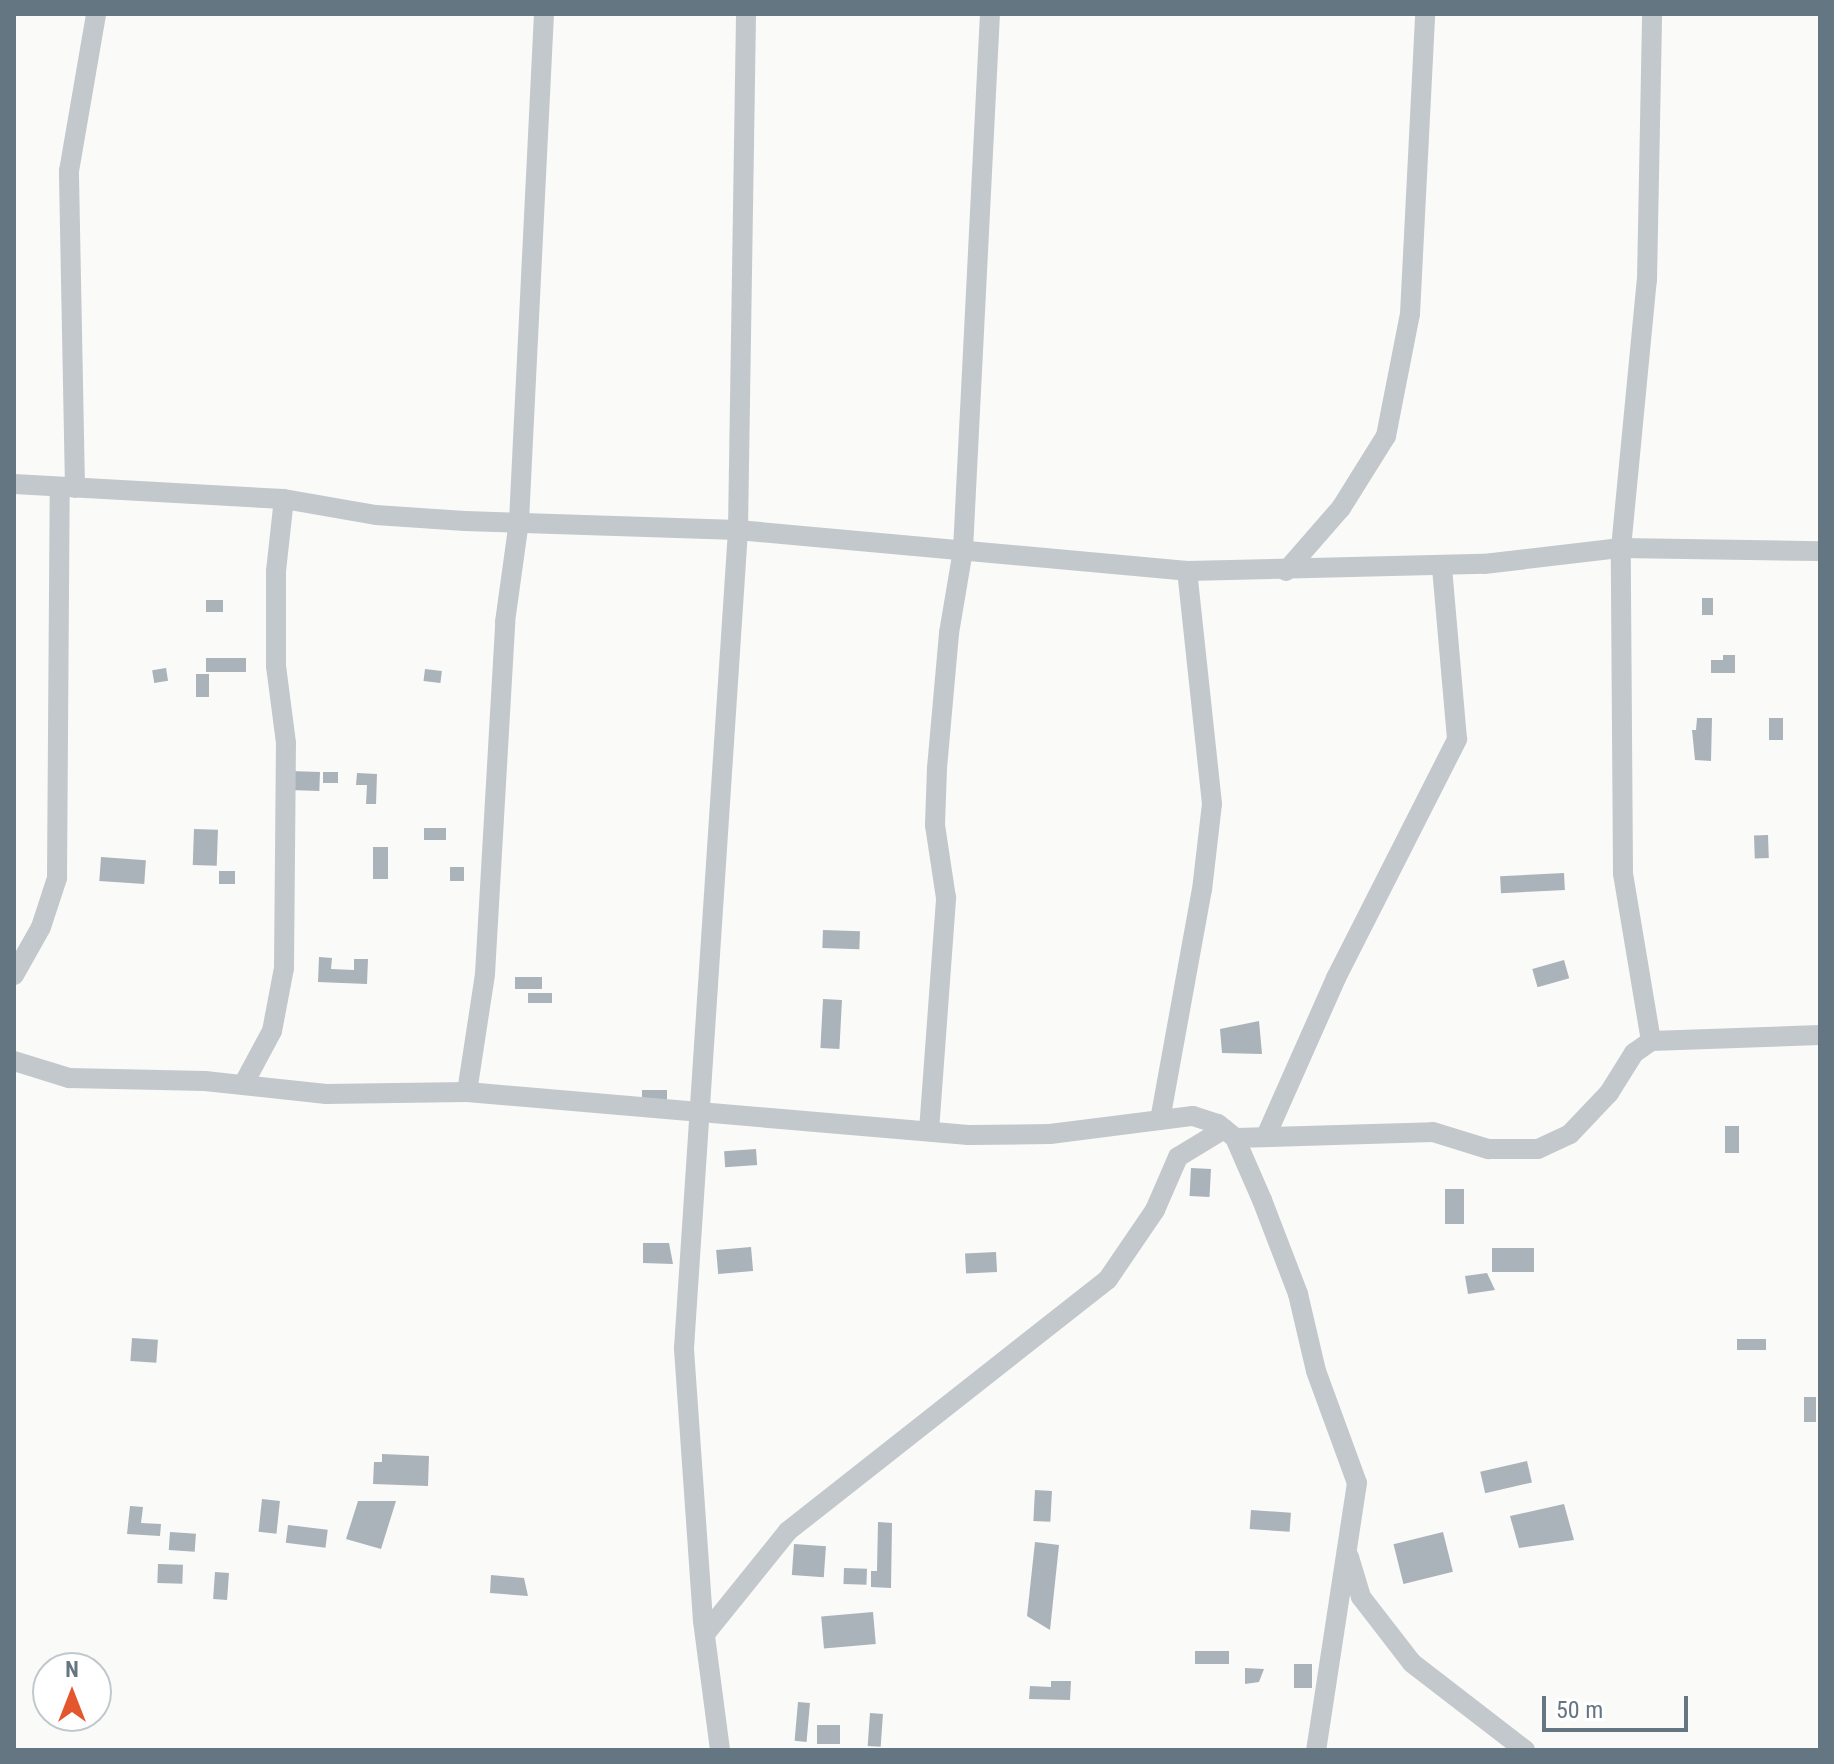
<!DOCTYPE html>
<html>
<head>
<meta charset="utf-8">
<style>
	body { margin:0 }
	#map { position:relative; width:1834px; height:1764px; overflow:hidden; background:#fafaf8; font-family:"Roboto Condensed",sans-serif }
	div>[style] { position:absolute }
	.building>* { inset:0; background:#aab3b9; transform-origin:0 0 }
	.street>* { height:20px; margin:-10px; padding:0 10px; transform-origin:10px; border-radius:10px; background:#c3c8cc }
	span { translate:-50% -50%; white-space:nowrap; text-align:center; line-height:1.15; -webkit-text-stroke:8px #fff; paint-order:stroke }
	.frame { position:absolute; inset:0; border:16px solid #657683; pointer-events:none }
	.north { position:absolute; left:32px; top:1652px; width:80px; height:80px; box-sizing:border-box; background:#fff; border:2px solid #c1c8cd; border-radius:50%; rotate:0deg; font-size:22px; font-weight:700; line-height:32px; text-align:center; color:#657683 }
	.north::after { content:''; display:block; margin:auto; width:28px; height:36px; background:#e4572e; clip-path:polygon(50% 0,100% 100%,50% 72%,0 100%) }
	.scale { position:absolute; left:1542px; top:1696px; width:146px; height:36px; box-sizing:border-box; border:4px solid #657683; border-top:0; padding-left:10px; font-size:24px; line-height:28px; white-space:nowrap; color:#657683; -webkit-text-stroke:6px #fff; paint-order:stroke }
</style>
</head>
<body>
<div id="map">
	<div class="building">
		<div style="left:1702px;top:598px;width:11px;height:17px"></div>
		<div style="left:206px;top:600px;width:17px;height:12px"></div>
		<div style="clip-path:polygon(1723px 655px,1735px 655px,1735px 673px,1711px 673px,1711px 660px,1723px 660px)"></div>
		<div style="left:206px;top:658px;width:40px;height:14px"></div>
		<div style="left:166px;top:668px;width:13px;height:14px;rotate:81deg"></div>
		<div style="left:425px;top:669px;width:17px;height:12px;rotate:7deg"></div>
		<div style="left:196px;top:674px;width:13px;height:23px"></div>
		<div style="clip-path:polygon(1697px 718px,1712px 718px,1711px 761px,1695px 760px,1692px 730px,1696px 730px)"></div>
		<div style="left:1769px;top:718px;width:14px;height:22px"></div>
		<div style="left:290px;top:771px;width:30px;height:19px;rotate:2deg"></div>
		<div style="left:323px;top:772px;width:15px;height:11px"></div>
		<div style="clip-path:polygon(357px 773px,377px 774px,376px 804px,366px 804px,367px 785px,356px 785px)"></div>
		<div style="left:424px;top:828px;width:22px;height:12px"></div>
		<div style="left:194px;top:829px;width:24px;height:36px;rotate:2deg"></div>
		<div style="left:1768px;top:835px;width:23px;height:14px;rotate:88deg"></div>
		<div style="left:373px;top:847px;width:15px;height:32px"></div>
		<div style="left:101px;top:857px;width:45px;height:24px;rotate:4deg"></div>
		<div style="left:450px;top:867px;width:14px;height:14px"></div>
		<div style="left:219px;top:871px;width:16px;height:13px"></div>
		<div style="left:1564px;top:873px;width:17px;height:64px;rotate:87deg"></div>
		<div style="left:823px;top:930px;width:37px;height:18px;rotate:2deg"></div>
		<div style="clip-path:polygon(319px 957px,332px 958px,331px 969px,354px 970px,354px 959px,368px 959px,367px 984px,318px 982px)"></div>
		<div style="left:1564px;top:960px;width:19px;height:33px;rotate:74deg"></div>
		<div style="left:542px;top:977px;width:12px;height:27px;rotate:90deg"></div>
		<div style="left:528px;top:993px;width:24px;height:10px"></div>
		<div style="left:823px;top:999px;width:19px;height:49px;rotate:3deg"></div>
		<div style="clip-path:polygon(1259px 1021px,1262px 1054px,1222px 1053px,1220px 1029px)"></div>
		<div style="left:642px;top:1090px;width:25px;height:11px"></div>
		<div style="left:1725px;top:1126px;width:14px;height:27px"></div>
		<div style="left:756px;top:1149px;width:16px;height:32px;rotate:86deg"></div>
		<div style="left:1191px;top:1168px;width:20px;height:28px;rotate:3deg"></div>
		<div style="left:1445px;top:1189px;width:19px;height:35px"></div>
		<div style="clip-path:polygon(643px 1243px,669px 1243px,673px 1264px,643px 1263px)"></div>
		<div style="left:751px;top:1247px;width:24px;height:35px;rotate:85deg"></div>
		<div style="left:1534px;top:1248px;width:24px;height:42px;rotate:90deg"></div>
		<div style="left:996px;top:1252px;width:20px;height:31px;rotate:87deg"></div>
		<div style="clip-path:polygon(1487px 1273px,1495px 1290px,1468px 1294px,1465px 1276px)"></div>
		<div style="left:132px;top:1338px;width:26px;height:23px;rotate:4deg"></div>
		<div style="left:1737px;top:1339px;width:29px;height:11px"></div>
		<div style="left:1804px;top:1397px;width:12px;height:25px"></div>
		<div style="clip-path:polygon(382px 1454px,429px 1456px,428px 1486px,373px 1484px,374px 1462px,382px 1462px)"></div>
		<div style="left:1527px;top:1461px;width:22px;height:48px;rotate:77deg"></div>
		<div style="left:1035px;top:1490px;width:17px;height:31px;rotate:3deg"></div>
		<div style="left:262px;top:1499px;width:18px;height:33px;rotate:6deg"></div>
		<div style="clip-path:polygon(358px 1501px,396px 1501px,381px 1549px,346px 1539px)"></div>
		<div style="clip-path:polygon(1564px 1504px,1574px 1540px,1519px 1548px,1510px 1516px)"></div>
		<div style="clip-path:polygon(130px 1506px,143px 1507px,141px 1523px,161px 1524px,160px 1536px,127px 1534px)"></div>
		<div style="left:1251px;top:1510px;width:40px;height:19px;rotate:4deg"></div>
		<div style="clip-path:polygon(878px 1522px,892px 1523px,891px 1588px,871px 1587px,871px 1571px,877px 1571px)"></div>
		<div style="left:288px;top:1525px;width:40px;height:18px;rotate:7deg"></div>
		<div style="left:170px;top:1532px;width:26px;height:18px;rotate:4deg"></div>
		<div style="left:1443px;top:1532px;width:41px;height:51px;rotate:76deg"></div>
		<div style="clip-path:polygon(1035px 1542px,1059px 1545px,1050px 1630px,1027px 1616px)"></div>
		<div style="left:794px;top:1544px;width:32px;height:31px;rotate:4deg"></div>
		<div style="left:158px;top:1564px;width:25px;height:19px;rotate:2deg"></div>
		<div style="left:844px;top:1568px;width:23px;height:16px;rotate:2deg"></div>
		<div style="left:215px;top:1572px;width:14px;height:27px;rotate:4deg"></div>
		<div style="clip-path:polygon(491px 1575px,524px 1578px,528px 1596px,490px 1593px)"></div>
		<div style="left:873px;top:1612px;width:32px;height:52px;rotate:85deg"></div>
		<div style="left:1229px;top:1651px;width:13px;height:34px;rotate:90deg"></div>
		<div style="left:1294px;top:1664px;width:18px;height:24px"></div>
		<div style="clip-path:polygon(1245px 1668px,1264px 1669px,1259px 1682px,1245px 1684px)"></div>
		<div style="clip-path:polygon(1051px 1681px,1071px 1681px,1070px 1700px,1029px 1699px,1030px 1686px,1051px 1687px)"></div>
		<div style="left:798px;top:1702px;width:12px;height:39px;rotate:5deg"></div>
		<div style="left:870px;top:1713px;width:13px;height:33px;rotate:4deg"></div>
		<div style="left:817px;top:1725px;width:23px;height:19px"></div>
	</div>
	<div class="street">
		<div style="left:14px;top:484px;width:270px;rotate:3.2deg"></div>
		<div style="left:284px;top:499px;width:93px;rotate:9.9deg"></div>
		<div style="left:376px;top:515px;width:89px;rotate:3.9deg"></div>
		<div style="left:465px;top:521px;width:273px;rotate:1.9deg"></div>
		<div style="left:738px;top:530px;width:451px;rotate:5.2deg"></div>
		<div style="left:1187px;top:571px;width:297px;rotate:-1.4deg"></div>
		<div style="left:1484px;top:564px;width:138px;rotate:-6.7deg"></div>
		<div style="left:1621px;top:548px;width:199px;rotate:0.9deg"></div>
		<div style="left:75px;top:488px;width:317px;rotate:-91.1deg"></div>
		<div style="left:69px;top:171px;width:159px;rotate:-80.2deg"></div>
		<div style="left:1286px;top:571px;width:84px;rotate:-48.9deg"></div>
		<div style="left:1341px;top:508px;width:85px;rotate:-58deg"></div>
		<div style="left:1386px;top:436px;width:124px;rotate:-78.9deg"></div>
		<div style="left:1410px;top:314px;width:300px;rotate:-87.1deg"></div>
		<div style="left:14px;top:975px;width:55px;rotate:-60.6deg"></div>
		<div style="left:41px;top:927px;width:52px;rotate:-71.9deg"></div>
		<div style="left:57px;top:878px;width:391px;rotate:-89.6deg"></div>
		<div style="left:1651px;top:1041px;width:169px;rotate:-99.5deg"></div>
		<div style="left:1623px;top:874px;width:326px;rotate:-90.4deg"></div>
		<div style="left:1621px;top:548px;width:269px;rotate:-84.5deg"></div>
		<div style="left:1647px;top:280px;width:266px;rotate:-88.9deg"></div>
		<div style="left:14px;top:1061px;width:58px;rotate:17.2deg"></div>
		<div style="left:69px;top:1078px;width:136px;rotate:1.3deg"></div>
		<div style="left:205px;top:1081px;width:122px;rotate:6.1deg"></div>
		<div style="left:326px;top:1094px;width:141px;rotate:-0.8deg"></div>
		<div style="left:467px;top:1092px;width:503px;rotate:4.91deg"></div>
		<div style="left:968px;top:1135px;width:82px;rotate:-0.7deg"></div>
		<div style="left:1050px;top:1134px;width:144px;rotate:-7.2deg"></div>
		<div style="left:1193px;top:1116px;width:26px;rotate:18deg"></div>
		<div style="left:1218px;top:1124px;width:22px;rotate:39deg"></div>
		<div style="left:1235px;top:1138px;width:68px;rotate:66.5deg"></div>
		<div style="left:1262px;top:1200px;width:101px;rotate:69deg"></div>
		<div style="left:1298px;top:1294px;width:79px;rotate:76.8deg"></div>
		<div style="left:1316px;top:1371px;width:119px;rotate:69.9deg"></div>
		<div style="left:1357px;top:1483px;width:270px;rotate:98.7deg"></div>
		<div style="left:243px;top:1085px;width:61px;rotate:-61.8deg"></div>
		<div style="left:272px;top:1031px;width:64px;rotate:-79.2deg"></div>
		<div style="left:284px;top:968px;width:225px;rotate:-89.5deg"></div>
		<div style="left:286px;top:743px;width:78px;rotate:-97.4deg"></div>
		<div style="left:276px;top:666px;width:95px;rotate:-90deg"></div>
		<div style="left:276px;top:571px;width:72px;rotate:-83.7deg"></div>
		<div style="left:467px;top:1092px;width:119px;rotate:-81.3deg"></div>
		<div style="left:485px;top:974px;width:353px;rotate:-86.7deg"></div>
		<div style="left:505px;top:622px;width:102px;rotate:-82.1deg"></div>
		<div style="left:519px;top:521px;width:508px;rotate:-87.18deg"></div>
		<div style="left:1160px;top:1120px;width:234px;rotate:-79.7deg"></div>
		<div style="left:1202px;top:890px;width:87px;rotate:-83.4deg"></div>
		<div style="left:1212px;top:804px;width:234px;rotate:-96.1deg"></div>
		<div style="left:929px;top:1131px;width:234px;rotate:-85.8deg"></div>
		<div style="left:946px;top:898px;width:74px;rotate:-98.6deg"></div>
		<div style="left:935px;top:825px;width:57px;rotate:-88deg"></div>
		<div style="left:937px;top:768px;width:136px;rotate:-84.9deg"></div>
		<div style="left:949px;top:633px;width:84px;rotate:-80.4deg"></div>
		<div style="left:963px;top:550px;width:537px;rotate:-87.12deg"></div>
		<div style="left:1266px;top:1136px;width:173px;rotate:-66.1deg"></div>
		<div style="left:1336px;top:978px;width:268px;rotate:-63.1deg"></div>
		<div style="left:1457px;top:739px;width:174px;rotate:-95deg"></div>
		<div style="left:1235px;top:1138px;width:198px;rotate:-1.7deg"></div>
		<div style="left:1433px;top:1132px;width:58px;rotate:17.2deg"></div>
		<div style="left:1488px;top:1149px;width:50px"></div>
		<div style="left:1538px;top:1149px;width:35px;rotate:-25deg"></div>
		<div style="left:1570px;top:1134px;width:57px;rotate:-46.4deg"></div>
		<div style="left:1609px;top:1093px;width:47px;rotate:-58deg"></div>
		<div style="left:1634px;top:1053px;width:21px;rotate:-35deg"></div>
		<div style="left:1651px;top:1041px;width:169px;rotate:-2deg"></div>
		<div style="left:1349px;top:1557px;width:42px;rotate:73.3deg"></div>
		<div style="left:1361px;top:1597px;width:83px;rotate:52.3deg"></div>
		<div style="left:1412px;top:1663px;width:143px;rotate:37.6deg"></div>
		<div style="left:705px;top:1634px;width:132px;rotate:-51.1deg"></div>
		<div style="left:788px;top:1531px;width:407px;rotate:-38.2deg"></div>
		<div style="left:1108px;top:1279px;width:83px;rotate:-55.7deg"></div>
		<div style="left:1155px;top:1210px;width:58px;rotate:-66.5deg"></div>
		<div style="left:1178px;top:1157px;width:54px;rotate:-31.3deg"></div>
		<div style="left:720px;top:1750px;width:130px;rotate:-97.5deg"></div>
		<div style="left:703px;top:1621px;width:274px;rotate:-94deg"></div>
		<div style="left:684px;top:1348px;width:820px;rotate:-86.22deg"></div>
		<div style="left:738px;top:530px;width:516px;rotate:-89.11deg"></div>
	</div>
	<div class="frame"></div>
	<div class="north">N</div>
	<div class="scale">50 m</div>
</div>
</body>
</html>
